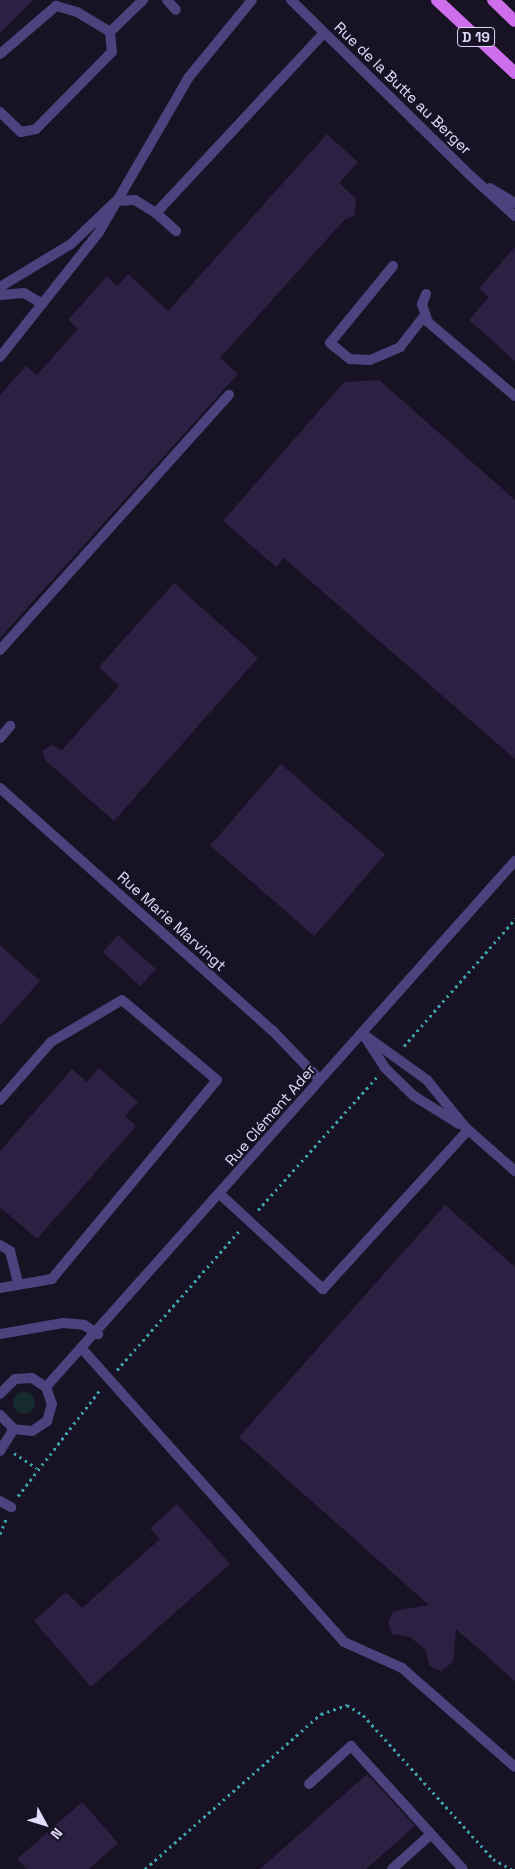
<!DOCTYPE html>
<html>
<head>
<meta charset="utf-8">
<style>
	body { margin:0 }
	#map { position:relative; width:515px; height:1869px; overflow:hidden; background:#171224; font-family:"Space Grotesk",sans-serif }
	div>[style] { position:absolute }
	.green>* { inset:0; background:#162b2d }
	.round { border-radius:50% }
	.building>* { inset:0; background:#2c2043; transform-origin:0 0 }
	.path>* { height:3px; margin-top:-1.5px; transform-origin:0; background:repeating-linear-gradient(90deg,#3ea3aa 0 2.5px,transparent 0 6.5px) }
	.service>* { height:10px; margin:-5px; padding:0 5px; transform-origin:5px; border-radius:5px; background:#4c427e }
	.minor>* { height:10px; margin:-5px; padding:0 5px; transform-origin:5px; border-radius:5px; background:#4c427e }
	.primary>* { height:12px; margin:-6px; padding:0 6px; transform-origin:6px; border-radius:6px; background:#ce6eed }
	span { translate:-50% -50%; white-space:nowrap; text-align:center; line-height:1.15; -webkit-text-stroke:4px #171224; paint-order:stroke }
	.shield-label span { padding:1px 4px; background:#171224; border:1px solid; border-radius:4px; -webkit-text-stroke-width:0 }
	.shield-label { font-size:14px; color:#e1dafa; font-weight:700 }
	.street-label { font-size:15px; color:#e1dafa }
	.north { position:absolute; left:20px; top:1799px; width:50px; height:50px; -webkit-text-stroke:4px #171224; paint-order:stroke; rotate:129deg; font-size:14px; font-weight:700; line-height:20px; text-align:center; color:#e1dafa }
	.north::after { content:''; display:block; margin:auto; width:18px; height:22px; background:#e1dafa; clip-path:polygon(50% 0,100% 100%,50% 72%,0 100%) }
</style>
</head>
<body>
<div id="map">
	<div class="green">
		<div class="round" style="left:13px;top:1392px;width:22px;height:22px"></div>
	</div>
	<div class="building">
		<div style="clip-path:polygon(0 0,33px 0,0 33px)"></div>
		<div style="clip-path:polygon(327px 134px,358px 162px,339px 183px,356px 199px,355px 215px,344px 220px,220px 358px,238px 374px,0 638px,0 395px,26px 366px,37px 375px,78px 329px,68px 320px,107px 276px,117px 286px,128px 274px,168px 311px)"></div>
		<div style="clip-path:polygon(515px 247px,515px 361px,469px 320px,489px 297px,479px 288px)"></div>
		<div style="clip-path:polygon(379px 380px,515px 500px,515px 759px,284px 558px,276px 567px,223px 521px,344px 382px)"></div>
		<div style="clip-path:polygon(174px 583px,258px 658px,114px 821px,45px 760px,42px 751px,51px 745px,62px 750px,119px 686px,99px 667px)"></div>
		<div style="left:281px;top:764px;width:138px;height:108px;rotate:41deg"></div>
		<div style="left:118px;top:935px;width:51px;height:23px;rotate:42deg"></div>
		<div style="clip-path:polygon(0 945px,40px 981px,0 1026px)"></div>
		<div style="clip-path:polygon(99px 1068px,138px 1102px,125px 1116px,136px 1126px,37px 1239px,0 1207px,0 1151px,72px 1069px,87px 1082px)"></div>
		<div style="clip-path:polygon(445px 1205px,515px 1267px,515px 1681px,456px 1629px,453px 1662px,441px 1671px,429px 1666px,426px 1650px,410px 1637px,392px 1634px,388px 1622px,393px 1611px,429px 1605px,239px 1437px)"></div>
		<div style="clip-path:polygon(177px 1504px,230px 1564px,91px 1687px,34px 1621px,66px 1592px,82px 1608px,160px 1539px,150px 1528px)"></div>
		<div style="clip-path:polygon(367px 1774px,415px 1826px,366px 1869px,260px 1869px)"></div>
		<div style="clip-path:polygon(82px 1802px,118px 1843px,89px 1869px,27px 1869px,17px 1859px)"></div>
	</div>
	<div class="path">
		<div style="left:404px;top:1046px;width:169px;rotate:-48.8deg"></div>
		<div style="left:258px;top:1210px;width:178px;rotate:-48.2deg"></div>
		<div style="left:117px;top:1370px;width:186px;rotate:-48.7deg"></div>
		<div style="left:14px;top:1453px;width:27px;rotate:33deg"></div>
		<div style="left:18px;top:1496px;width:134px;rotate:-52.3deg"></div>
		<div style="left:0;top:1534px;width:16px;rotate:-68deg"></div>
		<div style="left:145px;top:1869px;width:235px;rotate:-41.4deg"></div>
		<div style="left:321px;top:1714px;width:28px;rotate:-19deg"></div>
		<div style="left:347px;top:1705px;width:19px;rotate:32deg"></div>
		<div style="left:363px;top:1715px;width:194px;rotate:47.9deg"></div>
		<div style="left:493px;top:1859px;width:21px;rotate:29deg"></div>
	</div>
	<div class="service">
		<div style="left:167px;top:0;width:13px;rotate:48deg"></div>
		<div style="left:110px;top:32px;width:46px;rotate:-44.1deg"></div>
		<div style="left:0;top:54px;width:74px;rotate:-40.6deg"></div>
		<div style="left:56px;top:6px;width:22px;rotate:16deg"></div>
		<div style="left:77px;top:12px;width:39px;rotate:31deg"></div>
		<div style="left:0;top:112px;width:29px;rotate:44deg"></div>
		<div style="left:21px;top:132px;width:15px;rotate:-11deg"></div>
		<div style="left:36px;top:129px;width:108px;rotate:-45.4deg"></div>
		<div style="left:112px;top:52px;width:20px;rotate:-96deg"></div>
		<div style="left:472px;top:177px;width:58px;rotate:42.2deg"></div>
		<div style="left:490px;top:188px;width:29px;rotate:31deg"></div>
		<div style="left:156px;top:213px;width:27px;rotate:42deg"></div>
		<div style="left:393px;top:266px;width:99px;rotate:129.3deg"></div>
		<div style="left:330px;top:343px;width:26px;rotate:39deg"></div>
		<div style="left:350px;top:359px;width:20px;rotate:3deg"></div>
		<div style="left:370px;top:360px;width:33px;rotate:-23deg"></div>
		<div style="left:400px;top:347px;width:39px;rotate:-52deg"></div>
		<div style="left:0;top:287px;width:83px;rotate:-31.2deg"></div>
		<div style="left:71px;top:244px;width:62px;rotate:-43.7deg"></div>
		<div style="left:116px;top:201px;width:19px;rotate:-3deg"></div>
		<div style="left:135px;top:200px;width:25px;rotate:32deg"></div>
		<div style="left:156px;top:213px;width:246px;rotate:-47deg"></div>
		<div style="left:426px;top:294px;width:11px;rotate:112deg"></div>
		<div style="left:422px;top:304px;width:19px;rotate:72deg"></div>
		<div style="left:428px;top:322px;width:114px;rotate:40.4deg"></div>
		<div style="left:0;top:295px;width:24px;rotate:-5deg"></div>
		<div style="left:24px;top:293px;width:21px;rotate:31deg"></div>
		<div style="left:0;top:357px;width:159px;rotate:-51.6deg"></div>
		<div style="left:99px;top:232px;width:179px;rotate:-59.9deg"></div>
		<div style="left:189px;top:77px;width:99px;rotate:-50.7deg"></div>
		<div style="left:0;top:650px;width:343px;rotate:-48.1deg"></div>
		<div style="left:0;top:738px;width:16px;rotate:-50deg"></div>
		<div style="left:363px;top:1034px;width:79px;rotate:35.7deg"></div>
		<div style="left:427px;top:1080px;width:60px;rotate:51deg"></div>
		<div style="left:465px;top:1127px;width:67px;rotate:41.3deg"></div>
		<div style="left:365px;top:1037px;width:37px;rotate:57deg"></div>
		<div style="left:385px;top:1068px;width:40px;rotate:44deg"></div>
		<div style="left:414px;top:1096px;width:53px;rotate:31.9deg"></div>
		<div style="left:0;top:1100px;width:77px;rotate:-48.7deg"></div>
		<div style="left:51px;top:1042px;width:82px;rotate:-30.6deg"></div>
		<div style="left:122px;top:1000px;width:124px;rotate:40.1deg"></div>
		<div style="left:217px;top:1080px;width:259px;rotate:129.7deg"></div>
		<div style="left:52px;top:1279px;width:53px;rotate:170.2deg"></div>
		<div style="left:221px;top:1195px;width:139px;rotate:42.7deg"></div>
		<div style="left:323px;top:1289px;width:215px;rotate:-47.6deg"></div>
		<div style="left:0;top:1245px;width:12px;rotate:31deg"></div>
		<div style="left:10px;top:1251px;width:32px;rotate:76deg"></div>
		<div style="left:0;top:1334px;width:64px;rotate:-9.9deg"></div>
		<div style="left:63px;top:1323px;width:21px;rotate:5deg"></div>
		<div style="left:84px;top:1325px;width:17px;rotate:33deg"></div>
		<div style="left:84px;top:1351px;width:390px;rotate:48.2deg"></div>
		<div style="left:344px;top:1642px;width:64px;rotate:24.1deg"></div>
		<div style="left:402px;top:1668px;width:150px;rotate:41.2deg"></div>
		<div style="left:0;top:1501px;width:13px;rotate:29deg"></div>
		<div style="left:309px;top:1784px;width:57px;rotate:-42.1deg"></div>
		<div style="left:351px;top:1746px;width:166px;rotate:47.7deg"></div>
		<div style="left:392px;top:1869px;width:51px;rotate:-41.8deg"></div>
	</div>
	<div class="minor">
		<div style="left:291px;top:0;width:253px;rotate:44.4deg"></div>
		<div style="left:0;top:788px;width:364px;rotate:41.7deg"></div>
		<div style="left:272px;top:1030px;width:69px;rotate:46.2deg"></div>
		<div style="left:46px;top:1387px;width:705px;rotate:-48.28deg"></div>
		<div style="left:0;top:1394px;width:21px;rotate:-45deg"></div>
		<div style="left:15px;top:1379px;width:17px;rotate:-3deg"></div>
		<div style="left:32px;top:1378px;width:17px;rotate:33deg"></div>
		<div style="left:46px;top:1387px;width:18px;rotate:71deg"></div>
		<div style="left:52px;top:1404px;width:18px;rotate:106deg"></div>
		<div style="left:47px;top:1421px;width:18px;rotate:146deg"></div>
		<div style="left:32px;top:1431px;width:18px;rotate:-174deg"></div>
		<div style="left:14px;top:1429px;width:20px;rotate:-135deg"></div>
		<div style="left:0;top:1451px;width:26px;rotate:-58deg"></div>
	</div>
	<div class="primary">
		<div style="left:437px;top:0;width:107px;rotate:43.1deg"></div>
		<div style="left:493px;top:0;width:30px;rotate:44deg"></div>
	</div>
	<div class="shield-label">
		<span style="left:476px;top:37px">D 19</span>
	</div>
	<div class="street-label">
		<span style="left:403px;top:88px;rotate:44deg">Rue de la Butte au Berger</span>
		<span style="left:172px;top:921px;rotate:42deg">Rue Marie Marvingt</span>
		<span style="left:270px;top:1115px;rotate:-49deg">Rue Clément Ader</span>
	</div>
	<div class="north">N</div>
</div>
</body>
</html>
